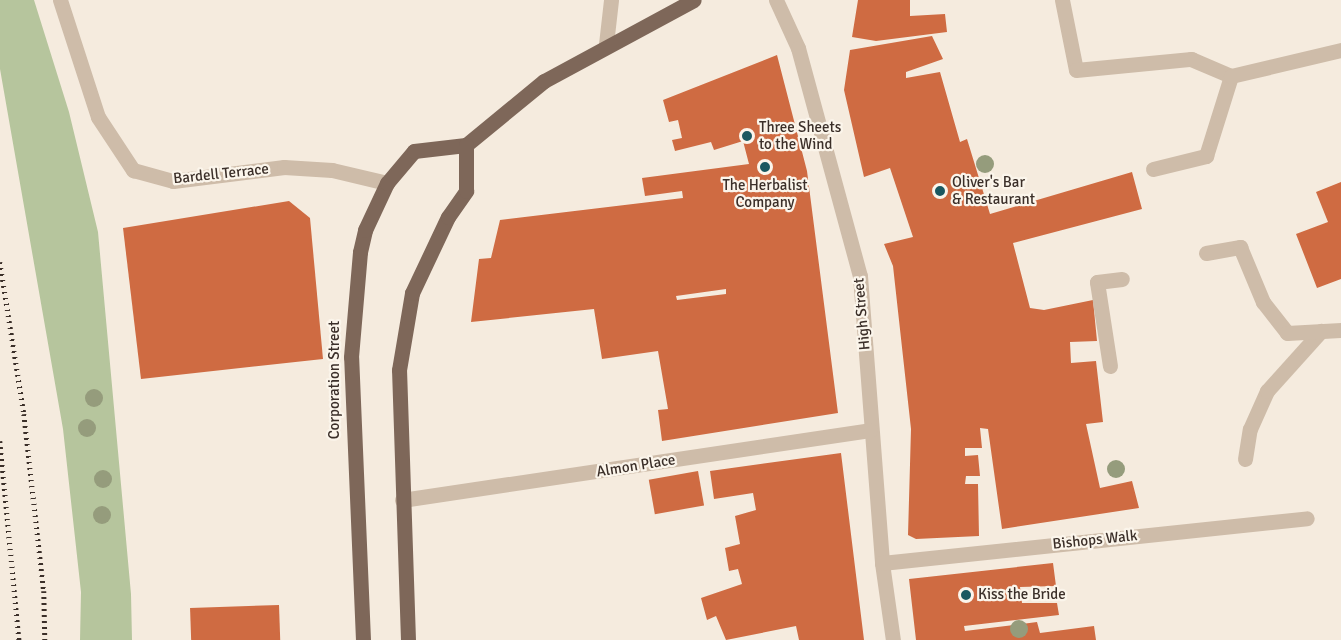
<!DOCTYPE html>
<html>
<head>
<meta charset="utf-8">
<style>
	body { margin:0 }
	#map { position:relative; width:1341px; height:640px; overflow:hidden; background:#f5ebde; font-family:Signika,sans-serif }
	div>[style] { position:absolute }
	.green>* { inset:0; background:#b6c59d }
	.building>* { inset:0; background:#cf6b42; transform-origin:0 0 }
	.service>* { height:15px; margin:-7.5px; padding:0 7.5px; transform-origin:7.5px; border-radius:7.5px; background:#cebca9 }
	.minor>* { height:15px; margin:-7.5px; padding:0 7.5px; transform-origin:7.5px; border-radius:7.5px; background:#cebca9 }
	.primary>* { height:15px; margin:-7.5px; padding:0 7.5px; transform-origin:7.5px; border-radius:7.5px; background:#7e6759 }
	.rail>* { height:4.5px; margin-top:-2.25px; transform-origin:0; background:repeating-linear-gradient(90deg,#3b2f29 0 1.5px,transparent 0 6px) }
	.trees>* { width:18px; height:18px; margin:-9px; border-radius:50%; background:#959c7c }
	.dots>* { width:16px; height:16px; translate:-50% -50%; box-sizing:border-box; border:3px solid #fbf5eb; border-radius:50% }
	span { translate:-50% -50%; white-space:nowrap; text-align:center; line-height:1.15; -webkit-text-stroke:4.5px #fbf5eb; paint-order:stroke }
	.poi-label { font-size:15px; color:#3b2f29 }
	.left { translate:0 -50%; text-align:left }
	.street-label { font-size:15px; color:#3b2f29 }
</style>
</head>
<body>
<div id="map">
	<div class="green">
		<div style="clip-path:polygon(0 0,34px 0,69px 112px,98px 232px,131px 594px,132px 640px,80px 640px,81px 592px,63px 429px,0 69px)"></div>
	</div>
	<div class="building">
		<div style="clip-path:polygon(858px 0,910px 0,910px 16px,945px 14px,947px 32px,876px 41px,852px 37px)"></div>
		<div style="clip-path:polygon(932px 36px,943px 59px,906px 72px,906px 78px,940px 72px,960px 142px,967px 139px,990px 214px,1132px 172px,1142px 209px,1013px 243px,1030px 308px,1044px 310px,1093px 300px,1097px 341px,1070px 342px,1071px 363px,1096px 361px,1103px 422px,1086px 424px,1100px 488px,1132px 481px,1139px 508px,1002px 529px,988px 429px,980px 428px,982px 448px,965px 448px,965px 456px,978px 455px,980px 476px,966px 476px,965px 484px,978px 484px,979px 536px,916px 539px,908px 535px,911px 429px,893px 266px,884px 244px,913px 237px,890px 168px,864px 177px,844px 90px,850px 50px)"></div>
		<div style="clip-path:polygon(evenodd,777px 55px,807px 171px,838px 413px,662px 441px,658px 410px,668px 409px,658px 351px,602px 359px,594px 309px,471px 322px,479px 259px,491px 258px,500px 220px,683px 198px,682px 191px,645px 196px,642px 178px,749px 164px,743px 141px,714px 150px,711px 142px,675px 151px,672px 140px,682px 138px,678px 120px,669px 122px,663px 100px,777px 55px,726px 289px,726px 294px,677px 300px,676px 296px,726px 289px)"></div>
		<div style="clip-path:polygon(1341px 182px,1341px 279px,1317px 288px,1296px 234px,1328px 222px,1316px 192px)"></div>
		<div style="clip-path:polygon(289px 201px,310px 218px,323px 359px,141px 379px,123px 228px)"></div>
		<div style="clip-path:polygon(841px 453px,864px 640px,799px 640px,796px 626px,726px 640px,716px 616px,707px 620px,701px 598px,742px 584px,738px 569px,729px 571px,725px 548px,740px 544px,735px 516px,756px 510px,753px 493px,714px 499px,710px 471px)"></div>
		<div style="left:698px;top:471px;width:35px;height:50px;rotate:80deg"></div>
		<div style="clip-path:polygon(1053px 563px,1056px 586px,1020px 587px,1022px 603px,1057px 603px,1059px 615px,964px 626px,965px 631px,1037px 622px,1040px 633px,1094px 626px,1096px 640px,916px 640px,909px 579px)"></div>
		<div style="left:279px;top:605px;width:35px;height:89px;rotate:88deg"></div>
	</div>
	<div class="service">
		<div style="left:1062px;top:0;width:71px;rotate:78.7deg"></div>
		<div style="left:1076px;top:70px;width:116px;rotate:-5.5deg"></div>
		<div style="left:1191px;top:59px;width:43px;rotate:23deg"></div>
		<div style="left:1153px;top:169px;width:55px;rotate:-13.8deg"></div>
		<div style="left:1206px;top:156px;width:84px;rotate:-72.6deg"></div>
		<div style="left:1231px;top:76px;width:113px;rotate:-13.3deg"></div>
		<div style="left:1206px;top:253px;width:35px;rotate:-10deg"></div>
		<div style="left:1110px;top:366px;width:85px;rotate:-98.8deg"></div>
		<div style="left:1097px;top:282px;width:25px;rotate:-7deg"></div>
		<div style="left:1245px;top:459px;width:30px;rotate:-81deg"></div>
		<div style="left:1250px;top:429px;width:42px;rotate:-65.9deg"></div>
		<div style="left:1267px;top:391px;width:81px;rotate:-48deg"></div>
	</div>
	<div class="minor">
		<div style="left:60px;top:0;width:123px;rotate:72deg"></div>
		<div style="left:98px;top:117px;width:64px;rotate:56.6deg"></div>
		<div style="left:133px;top:170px;width:41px;rotate:15.4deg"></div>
		<div style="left:173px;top:181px;width:112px;rotate:-7.2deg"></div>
		<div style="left:284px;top:167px;width:48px;rotate:3.6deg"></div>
		<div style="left:332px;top:170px;width:57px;rotate:13.3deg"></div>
		<div style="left:776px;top:0;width:53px;rotate:65.4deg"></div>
		<div style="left:798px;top:48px;width:236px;rotate:74.8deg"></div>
		<div style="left:860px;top:276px;width:288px;rotate:85.6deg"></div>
		<div style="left:882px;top:563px;width:78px;rotate:81.9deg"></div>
		<div style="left:606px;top:44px;width:44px;rotate:-83.5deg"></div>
		<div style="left:1240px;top:247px;width:60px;rotate:67.3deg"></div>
		<div style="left:1263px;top:302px;width:39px;rotate:52deg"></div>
		<div style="left:1287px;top:333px;width:54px;rotate:-3.2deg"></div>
		<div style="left:402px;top:500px;width:473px;rotate:-8.5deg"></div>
		<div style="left:882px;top:563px;width:427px;rotate:-6deg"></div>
	</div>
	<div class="primary">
		<div style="left:363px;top:640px;width:283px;rotate:-92.4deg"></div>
		<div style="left:351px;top:357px;width:105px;rotate:-85.1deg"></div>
		<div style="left:360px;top:252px;width:23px;rotate:-77deg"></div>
		<div style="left:365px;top:230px;width:52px;rotate:-64.9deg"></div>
		<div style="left:387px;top:183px;width:42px;rotate:-49.8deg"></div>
		<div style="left:414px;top:151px;width:52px;rotate:-6.6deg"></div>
		<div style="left:466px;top:145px;width:101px;rotate:-39.4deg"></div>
		<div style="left:544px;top:81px;width:170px;rotate:-28.4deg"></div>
		<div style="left:408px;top:640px;width:270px;rotate:-91.9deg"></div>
		<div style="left:399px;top:370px;width:78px;rotate:-80.4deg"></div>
		<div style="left:412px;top:293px;width:84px;rotate:-64.7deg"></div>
		<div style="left:448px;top:217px;width:32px;rotate:-55deg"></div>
		<div style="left:466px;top:191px;width:46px;rotate:-90deg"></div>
	</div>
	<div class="rail">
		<div style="left:0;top:262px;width:154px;rotate:81deg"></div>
		<div style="left:24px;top:414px;width:178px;rotate:83.6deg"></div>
		<div style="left:44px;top:591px;width:49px;rotate:88.8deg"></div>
		<div style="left:0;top:441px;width:200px;rotate:84.5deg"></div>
	</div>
	<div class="trees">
		<div style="left:985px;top:164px"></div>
		<div style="left:94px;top:398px"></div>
		<div style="left:87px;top:428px"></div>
		<div style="left:1116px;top:469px"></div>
		<div style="left:103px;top:479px"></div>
		<div style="left:102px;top:515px"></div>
		<div style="left:1019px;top:629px"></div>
	</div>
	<div class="dots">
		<div style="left:747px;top:136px;background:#1b5860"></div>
		<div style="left:765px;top:167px;background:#1b5860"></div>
		<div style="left:940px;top:191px;background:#1b5860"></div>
		<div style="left:966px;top:595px;background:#1b5860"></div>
	</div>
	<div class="poi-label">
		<span class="left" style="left:759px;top:136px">Three Sheets<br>to the Wind</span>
		<span class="left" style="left:952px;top:191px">Oliver's Bar<br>&amp; Restaurant</span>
		<span style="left:765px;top:194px">The Herbalist<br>Company</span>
		<span class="left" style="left:978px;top:595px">Kiss the Bride</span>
	</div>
	<div class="street-label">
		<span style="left:221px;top:174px;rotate:-6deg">Bardell Terrace</span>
		<span style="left:862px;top:314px;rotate:-95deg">High Street</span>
		<span style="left:335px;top:380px;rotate:-90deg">Corporation Street</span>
		<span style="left:636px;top:466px;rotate:-9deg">Almon Place</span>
		<span style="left:1095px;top:540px;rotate:-6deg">Bishops Walk</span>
	</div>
</div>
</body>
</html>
